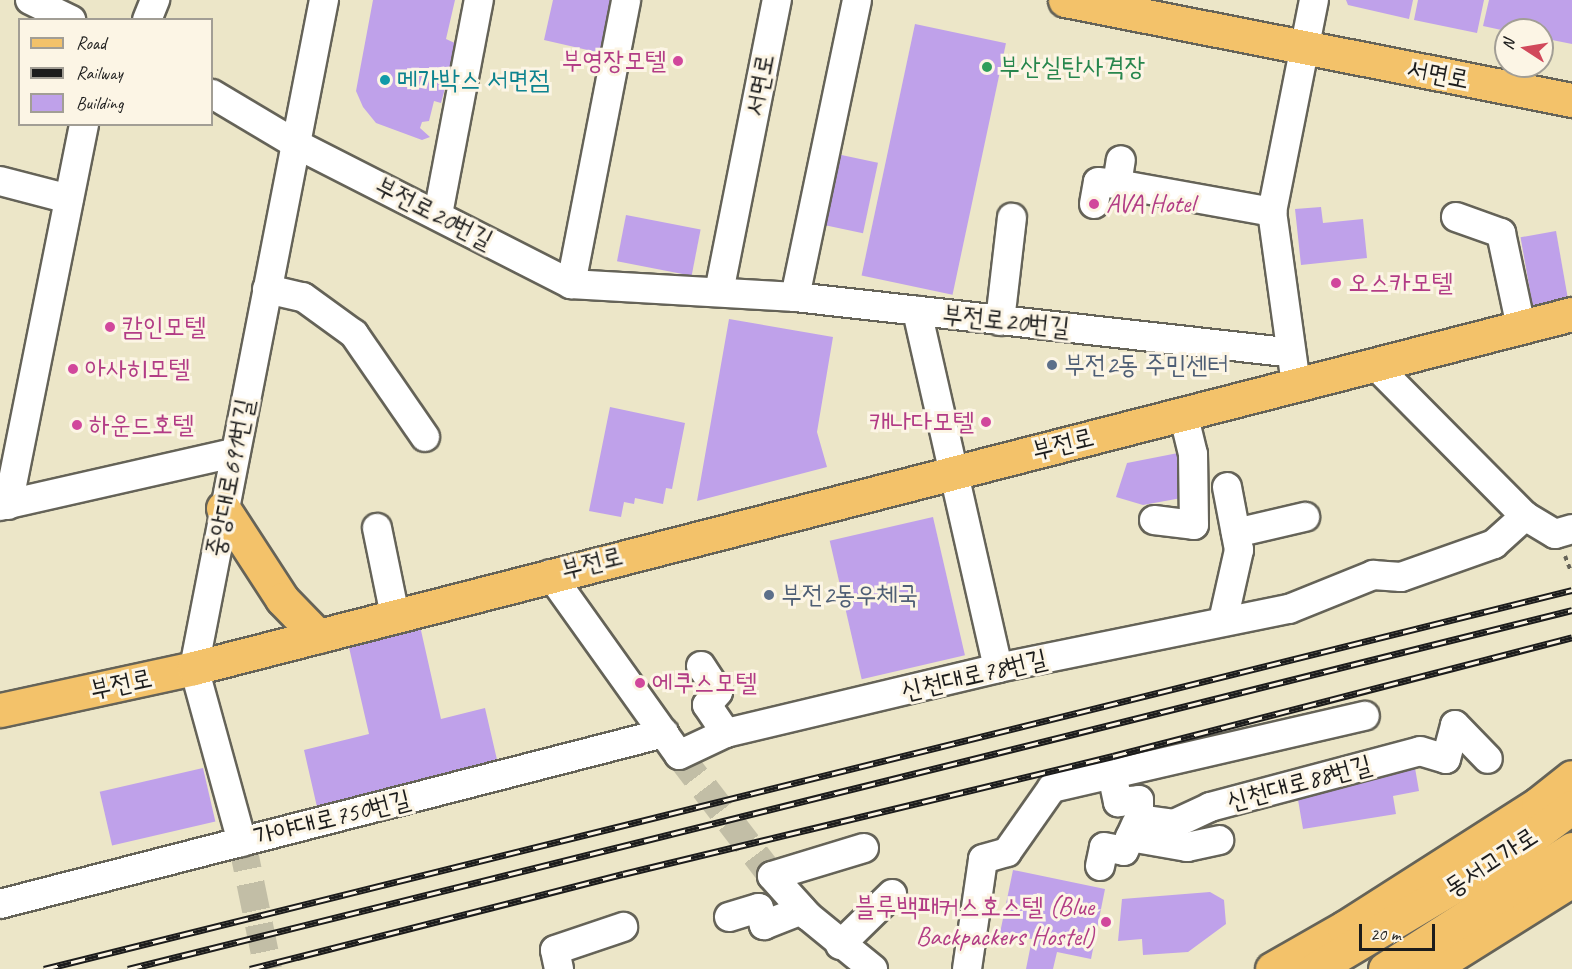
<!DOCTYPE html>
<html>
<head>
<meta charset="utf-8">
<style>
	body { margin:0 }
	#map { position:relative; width:1572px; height:969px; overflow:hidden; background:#ece6c8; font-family:Caveat,"Poor Story",sans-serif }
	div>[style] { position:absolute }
	.building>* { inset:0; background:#bfa1ea; transform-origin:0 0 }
	.minor-tunnel>* { height:28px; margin-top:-14px; transform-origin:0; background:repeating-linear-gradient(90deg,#c2bea6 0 28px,transparent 0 42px) }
	.path>* { height:4px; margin-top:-2px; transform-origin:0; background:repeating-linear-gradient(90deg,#656358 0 4.5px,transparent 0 9px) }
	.roads { filter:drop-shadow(2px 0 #656358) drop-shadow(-2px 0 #656358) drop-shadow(0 2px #656358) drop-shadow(0 -2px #656358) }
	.minor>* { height:28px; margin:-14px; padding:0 14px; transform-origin:14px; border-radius:14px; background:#fff }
	.major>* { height:33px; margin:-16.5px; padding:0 16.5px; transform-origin:16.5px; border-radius:16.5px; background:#f3c26a }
	.highway>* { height:33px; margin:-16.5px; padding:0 16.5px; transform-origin:16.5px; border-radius:16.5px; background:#f3c26a }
	.rail>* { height:7px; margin-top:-3.5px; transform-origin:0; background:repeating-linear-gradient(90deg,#fcf5e5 0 14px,#1c1c1c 0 28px); box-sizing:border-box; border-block:2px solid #1c1c1c }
	.dots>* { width:16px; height:16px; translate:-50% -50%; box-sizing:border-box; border:3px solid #fcf5e5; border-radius:50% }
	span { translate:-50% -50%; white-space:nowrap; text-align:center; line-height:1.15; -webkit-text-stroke:6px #fcf5e5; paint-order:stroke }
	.hotel-label { font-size:26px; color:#b23c85 }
	.right { translate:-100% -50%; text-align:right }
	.left { translate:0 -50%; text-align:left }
	.leisure-label { font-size:26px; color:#27864d }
	.street-label { font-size:26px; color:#1c1c1c }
	.culture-label { font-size:26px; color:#0d838f }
	.service-label { font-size:26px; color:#4e5e75 }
	.legend { position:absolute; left:18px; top:18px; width:195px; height:108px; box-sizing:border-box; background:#fcf5e5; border:2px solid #a29e95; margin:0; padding:8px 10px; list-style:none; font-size:18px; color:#1c1c1c }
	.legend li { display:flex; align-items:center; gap:12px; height:30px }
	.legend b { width:30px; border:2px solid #a29e95 }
	.north { position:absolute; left:1494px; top:18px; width:60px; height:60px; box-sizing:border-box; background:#fcf5e5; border:2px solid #a29e95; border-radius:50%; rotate:282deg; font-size:16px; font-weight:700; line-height:24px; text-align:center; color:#1c1c1c }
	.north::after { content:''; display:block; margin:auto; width:21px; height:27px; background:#d1495b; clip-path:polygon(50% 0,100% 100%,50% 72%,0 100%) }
	.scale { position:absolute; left:1359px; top:924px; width:76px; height:27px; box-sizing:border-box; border:3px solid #1c1c1c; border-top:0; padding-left:8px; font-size:18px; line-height:21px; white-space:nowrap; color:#1c1c1c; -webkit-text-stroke:4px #fcf5e5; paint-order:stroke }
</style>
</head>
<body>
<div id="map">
	<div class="building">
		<div style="clip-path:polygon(373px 0,455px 0,446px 39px,457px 44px,441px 103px,434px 101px,429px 121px,422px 122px,420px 128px,430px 137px,422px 140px,376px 123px,363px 107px,356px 91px)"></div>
		<div style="clip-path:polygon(553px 0,617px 0,605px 54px,544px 40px)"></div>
		<div style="clip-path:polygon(1346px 0,1413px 0,1409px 19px,1348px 5px)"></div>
		<div style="clip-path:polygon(1418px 0,1484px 0,1477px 33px,1414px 20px)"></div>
		<div style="clip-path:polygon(1489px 0,1572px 0,1572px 44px,1542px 38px,1542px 30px,1506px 31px,1483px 26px)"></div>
		<div style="left:915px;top:24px;width:93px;height:257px;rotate:12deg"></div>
		<div style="left:832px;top:153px;width:47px;height:72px;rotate:12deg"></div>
		<div style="clip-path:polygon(1321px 207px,1323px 223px,1363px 219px,1367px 258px,1301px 265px,1295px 209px)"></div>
		<div style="left:626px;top:215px;width:76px;height:47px;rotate:11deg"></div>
		<div style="left:1556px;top:231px;width:72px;height:36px;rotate:80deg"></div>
		<div style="clip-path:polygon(729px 319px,833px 337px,817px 432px,827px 467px,697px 501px)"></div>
		<div style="clip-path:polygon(610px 407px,685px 423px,672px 489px,666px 488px,663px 504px,635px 498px,634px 504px,624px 502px,621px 517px,589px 511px)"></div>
		<div style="clip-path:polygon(1178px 453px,1187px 497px,1143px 505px,1116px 497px,1127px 463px)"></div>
		<div style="left:933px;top:517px;width:142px;height:106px;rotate:77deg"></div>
		<div style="clip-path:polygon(420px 626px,441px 719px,485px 708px,498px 764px,317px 807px,304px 750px,369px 734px,348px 643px)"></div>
		<div style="left:203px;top:768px;width:55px;height:106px;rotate:77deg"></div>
		<div style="clip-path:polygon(1415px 768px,1419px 791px,1393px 796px,1396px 814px,1303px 829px,1296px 788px)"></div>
		<div style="clip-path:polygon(1013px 870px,1105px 889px,1091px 959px,1057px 952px,1053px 969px,1026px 969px,1032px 939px,1000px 933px)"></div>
		<div style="clip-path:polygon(1210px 892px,1224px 900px,1226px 924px,1188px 952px,1143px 955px,1142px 939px,1118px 941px,1122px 899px)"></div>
	</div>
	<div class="minor-tunnel">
		<div style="left:679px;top:755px;width:153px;rotate:52.5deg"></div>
		<div style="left:242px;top:842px;width:130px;rotate:78.4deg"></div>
	</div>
	<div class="path">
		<div style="left:1565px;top:556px;width:14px;rotate:69deg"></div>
	</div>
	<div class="roads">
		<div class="minor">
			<div style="left:30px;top:0;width:46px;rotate:26deg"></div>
			<div style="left:147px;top:20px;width:22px;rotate:-68deg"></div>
			<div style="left:212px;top:94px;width:98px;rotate:30.8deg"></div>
			<div style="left:296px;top:144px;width:309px;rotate:27deg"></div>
			<div style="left:571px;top:284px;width:224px;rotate:3.3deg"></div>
			<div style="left:795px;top:297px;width:499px;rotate:6.4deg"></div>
			<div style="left:0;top:181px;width:71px;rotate:14.6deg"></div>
			<div style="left:1117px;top:184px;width:158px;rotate:10.2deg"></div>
			<div style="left:1094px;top:204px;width:22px;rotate:-80deg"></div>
			<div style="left:1098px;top:182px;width:19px;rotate:6deg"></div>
			<div style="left:1117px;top:184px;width:24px;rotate:-81deg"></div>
			<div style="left:438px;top:214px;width:218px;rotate:-79.2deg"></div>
			<div style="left:1456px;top:217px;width:48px;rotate:19.6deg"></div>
			<div style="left:1501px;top:233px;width:96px;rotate:78deg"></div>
			<div style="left:571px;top:284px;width:289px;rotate:-79deg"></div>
			<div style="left:267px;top:289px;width:37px;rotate:13deg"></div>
			<div style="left:303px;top:297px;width:63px;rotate:36deg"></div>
			<div style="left:354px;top:334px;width:125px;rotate:55.4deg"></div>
			<div style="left:719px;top:292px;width:298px;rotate:-78.8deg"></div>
			<div style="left:795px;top:297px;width:303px;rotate:-78.2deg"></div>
			<div style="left:917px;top:311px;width:366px;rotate:77.2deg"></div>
			<div style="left:1000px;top:321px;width:104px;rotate:-83.4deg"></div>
			<div style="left:1374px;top:364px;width:214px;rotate:45.2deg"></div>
			<div style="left:1525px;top:516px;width:35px;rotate:31deg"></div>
			<div style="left:1555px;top:534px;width:18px;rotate:-16deg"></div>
			<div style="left:1294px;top:370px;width:160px;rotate:-97.9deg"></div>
			<div style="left:1272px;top:212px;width:216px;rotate:-78.8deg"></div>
			<div style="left:8px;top:505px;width:389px;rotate:-78.7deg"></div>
			<div style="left:0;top:506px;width:240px;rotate:-12.8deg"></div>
			<div style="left:1154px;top:520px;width:40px;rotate:7.1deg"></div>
			<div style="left:1194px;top:525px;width:71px;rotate:-90.8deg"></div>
			<div style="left:1193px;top:454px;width:42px;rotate:-103.7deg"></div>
			<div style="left:377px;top:528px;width:90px;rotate:78.4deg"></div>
			<div style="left:1236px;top:533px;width:71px;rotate:-13.1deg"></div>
			<div style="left:550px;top:574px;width:222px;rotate:54.5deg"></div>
			<div style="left:679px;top:755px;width:52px;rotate:-25.1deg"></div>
			<div style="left:726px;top:733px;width:280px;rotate:-13.4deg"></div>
			<div style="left:998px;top:668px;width:297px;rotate:-11.5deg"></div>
			<div style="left:1289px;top:609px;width:91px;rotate:-22deg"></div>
			<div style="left:1373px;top:575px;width:28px;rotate:4deg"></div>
			<div style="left:1401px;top:577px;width:99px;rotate:-19.5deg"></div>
			<div style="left:1494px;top:544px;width:42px;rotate:-42.1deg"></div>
			<div style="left:1223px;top:621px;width:73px;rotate:-77.3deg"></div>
			<div style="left:1239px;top:550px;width:64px;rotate:-100.8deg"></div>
			<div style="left:701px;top:666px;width:31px;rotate:57deg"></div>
			<div style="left:718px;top:692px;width:17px;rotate:130deg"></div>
			<div style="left:707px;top:705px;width:34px;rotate:56deg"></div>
			<div style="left:1112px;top:774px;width:29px;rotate:78deg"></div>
			<div style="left:1118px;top:802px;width:21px;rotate:-5deg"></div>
			<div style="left:1139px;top:800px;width:19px;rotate:90deg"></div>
			<div style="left:1139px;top:819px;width:35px;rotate:8deg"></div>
			<div style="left:1174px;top:824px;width:40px;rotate:-25deg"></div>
			<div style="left:1210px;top:807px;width:217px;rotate:-14.9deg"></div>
			<div style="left:1420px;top:751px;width:27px;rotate:17deg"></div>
			<div style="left:1446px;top:759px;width:35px;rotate:-75deg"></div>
			<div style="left:1455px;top:725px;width:47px;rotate:45.9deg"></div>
			<div style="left:1130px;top:837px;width:58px;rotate:10deg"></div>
			<div style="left:1187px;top:847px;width:33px;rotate:-12deg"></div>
			<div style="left:242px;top:842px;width:180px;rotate:-105.4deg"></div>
			<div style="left:194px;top:668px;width:681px;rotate:-78.99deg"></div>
			<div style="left:864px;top:848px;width:96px;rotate:163.1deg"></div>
			<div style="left:772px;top:876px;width:54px;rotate:48deg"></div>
			<div style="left:808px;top:916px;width:84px;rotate:39.2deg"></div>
			<div style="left:1100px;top:866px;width:19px;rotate:-78deg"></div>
			<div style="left:1104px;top:847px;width:20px;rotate:11deg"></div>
			<div style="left:1124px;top:851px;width:30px;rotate:-66deg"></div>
			<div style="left:0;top:904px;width:686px;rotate:-14.44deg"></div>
			<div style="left:729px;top:917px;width:31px;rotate:-17deg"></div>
			<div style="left:759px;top:908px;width:18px;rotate:74deg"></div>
			<div style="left:764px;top:925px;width:41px;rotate:-21.5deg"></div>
			<div style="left:840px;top:945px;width:73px;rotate:-44.4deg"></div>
			<div style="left:559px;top:969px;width:19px;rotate:-102deg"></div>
			<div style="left:555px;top:950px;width:72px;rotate:-18.7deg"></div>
			<div style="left:967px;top:969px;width:111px;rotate:-81.7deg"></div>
			<div style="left:983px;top:859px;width:25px;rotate:-16deg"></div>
			<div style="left:1007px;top:852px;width:78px;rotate:-54.9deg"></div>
			<div style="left:1052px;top:788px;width:321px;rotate:-13deg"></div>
		</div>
		<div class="major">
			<div style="left:1065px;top:0;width:517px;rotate:11.16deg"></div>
			<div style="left:223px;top:508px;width:108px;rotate:57deg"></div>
			<div style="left:282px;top:599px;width:52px;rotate:45.8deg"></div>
			<div style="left:0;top:710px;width:198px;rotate:-12.2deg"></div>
			<div style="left:194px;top:668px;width:1423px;rotate:-14.41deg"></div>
			<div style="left:1272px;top:969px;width:83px;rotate:-29.7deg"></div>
			<div style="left:1344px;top:928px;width:230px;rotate:-32.6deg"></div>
			<div style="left:1538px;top:804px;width:43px;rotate:-38.5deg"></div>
			<div style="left:1430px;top:969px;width:168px;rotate:-32.1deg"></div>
		</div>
		<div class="highway">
			<div style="left:1315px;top:969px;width:230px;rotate:-30.8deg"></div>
			<div style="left:1513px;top:851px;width:74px;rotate:-36.7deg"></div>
			<div style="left:1385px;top:969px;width:222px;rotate:-32.7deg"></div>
		</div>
	</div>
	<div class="rail">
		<div style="left:44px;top:969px;width:1574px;rotate:-13.93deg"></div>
		<div style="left:128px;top:969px;width:1488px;rotate:-13.96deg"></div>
		<div style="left:250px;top:969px;width:385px;rotate:-14.3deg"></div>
		<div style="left:623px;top:874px;width:504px;rotate:-13.54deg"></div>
		<div style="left:1113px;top:756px;width:474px;rotate:-14.5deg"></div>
	</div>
	<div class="dots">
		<div style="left:678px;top:61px;background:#d1479c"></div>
		<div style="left:987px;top:67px;background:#2e9e5b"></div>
		<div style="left:385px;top:80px;background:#0f9aa8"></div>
		<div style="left:1094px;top:204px;background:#d1479c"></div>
		<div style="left:1336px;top:283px;background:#d1479c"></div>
		<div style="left:110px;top:327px;background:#d1479c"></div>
		<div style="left:1052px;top:365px;background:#5c6f8a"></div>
		<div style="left:73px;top:369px;background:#d1479c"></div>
		<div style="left:986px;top:422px;background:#d1479c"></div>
		<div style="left:77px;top:425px;background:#d1479c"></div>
		<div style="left:769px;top:595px;background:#5c6f8a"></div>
		<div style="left:640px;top:683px;background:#d1479c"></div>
		<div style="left:1106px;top:922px;background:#d1479c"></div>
	</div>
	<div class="hotel-label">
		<span class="right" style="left:666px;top:61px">부영장모텔</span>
		<span class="left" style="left:1106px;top:204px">AVA Hotel</span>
		<span class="left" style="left:1348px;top:283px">오스카모텔</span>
		<span class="left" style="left:122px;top:327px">캄인모텔</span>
		<span class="left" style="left:85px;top:369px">아사히모텔</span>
		<span class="right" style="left:974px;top:422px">캐나다모텔</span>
		<span class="left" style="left:89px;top:425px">하운드호텔</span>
		<span class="left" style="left:652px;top:683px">에쿠스모텔</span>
		<span class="right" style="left:1094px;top:922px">블루백패커스호스텔 (Blue<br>Backpackers Hostel)</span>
	</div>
	<div class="leisure-label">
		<span class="left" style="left:999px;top:67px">부산실탄사격장</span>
	</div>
	<div class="street-label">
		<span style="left:1438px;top:74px;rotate:11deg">서면로</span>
		<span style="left:760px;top:85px;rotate:-79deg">서면로</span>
		<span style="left:434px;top:213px;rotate:27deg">부전로20번길</span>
		<span style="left:1006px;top:321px;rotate:6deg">부전로20번길</span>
		<span style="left:1063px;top:444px;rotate:-14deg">부전로</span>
		<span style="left:230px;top:478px;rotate:-79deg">중앙대로691번길</span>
		<span style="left:592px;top:563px;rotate:-14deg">부전로</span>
		<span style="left:974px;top:675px;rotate:-13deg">신천대로78번길</span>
		<span style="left:121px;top:684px;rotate:-12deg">부전로</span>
		<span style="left:1299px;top:783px;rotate:-15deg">신천대로88번길</span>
		<span style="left:332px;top:818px;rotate:-14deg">가야대로750번길</span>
		<span style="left:1491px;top:862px;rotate:-33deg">동서고가로</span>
	</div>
	<div class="culture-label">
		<span class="left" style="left:397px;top:80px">메가박스 서면점</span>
	</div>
	<div class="service-label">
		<span class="left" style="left:1064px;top:365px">부전2동 주민센터</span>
		<span class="left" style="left:781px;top:595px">부전2동우체국</span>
	</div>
	<ul class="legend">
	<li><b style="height:8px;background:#f3c26a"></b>Road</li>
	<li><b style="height:8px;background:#1c1c1c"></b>Railway</li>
	<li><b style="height:16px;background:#bfa1ea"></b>Building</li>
	</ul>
	<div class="north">N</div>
	<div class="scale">20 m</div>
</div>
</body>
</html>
